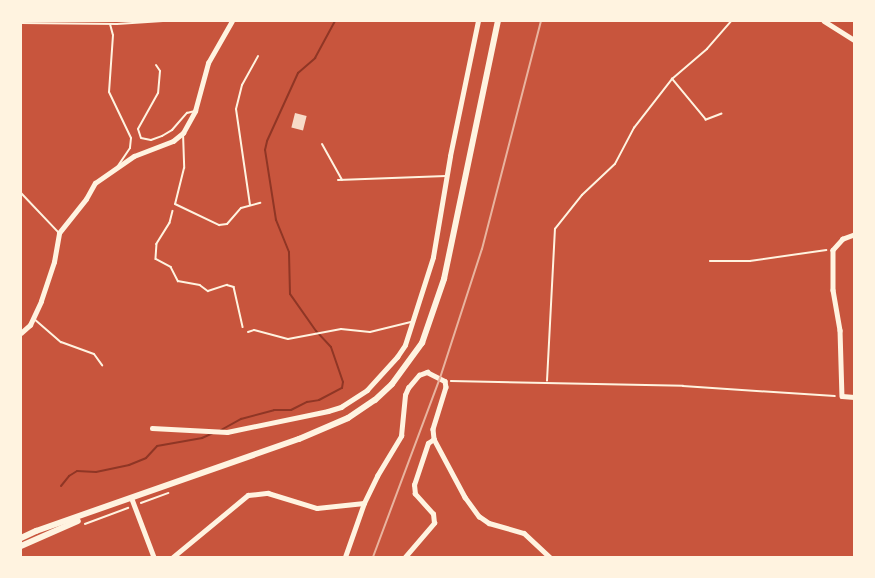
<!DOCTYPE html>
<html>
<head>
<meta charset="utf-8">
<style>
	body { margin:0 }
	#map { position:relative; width:875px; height:578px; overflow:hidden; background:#c8553d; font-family:"Alegreya Sans",sans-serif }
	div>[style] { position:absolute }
	.stream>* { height:2px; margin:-1px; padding:0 1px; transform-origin:1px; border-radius:1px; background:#8f3625 }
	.building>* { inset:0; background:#f7dbc8; transform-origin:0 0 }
	.path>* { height:1.5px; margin:-0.75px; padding:0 0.75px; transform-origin:0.75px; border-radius:0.75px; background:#fff3e0 }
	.service>* { height:2px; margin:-1px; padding:0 1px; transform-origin:1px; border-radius:1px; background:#fff3e0 }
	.minor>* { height:4.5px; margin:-2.25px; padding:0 2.25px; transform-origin:2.25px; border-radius:2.25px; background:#fff3e0 }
	.secondary>* { height:6px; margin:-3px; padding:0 3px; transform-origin:3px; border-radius:3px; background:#fff3e0 }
	.rail>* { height:2px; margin:-1px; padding:0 1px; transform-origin:1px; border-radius:1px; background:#e9b49f }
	span { translate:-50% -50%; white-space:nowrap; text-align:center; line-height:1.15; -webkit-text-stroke:4.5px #fff3e0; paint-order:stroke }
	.frame { position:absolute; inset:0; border:22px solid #fff3e0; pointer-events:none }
</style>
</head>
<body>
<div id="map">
	<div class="stream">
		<div style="left:221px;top:430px;width:23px;rotate:-29deg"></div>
		<div style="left:241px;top:419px;width:34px;rotate:-15deg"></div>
		<div style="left:274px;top:410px;width:17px"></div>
		<div style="left:291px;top:410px;width:18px;rotate:-27deg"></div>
		<div style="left:307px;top:402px;width:12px;rotate:-9deg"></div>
		<div style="left:319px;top:400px;width:26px;rotate:-28deg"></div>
		<div style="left:342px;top:388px;width:6px;rotate:-81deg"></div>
		<div style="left:343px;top:382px;width:37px;rotate:-109deg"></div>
		<div style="left:331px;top:347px;width:22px;rotate:-133deg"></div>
		<div style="left:316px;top:331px;width:45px;rotate:-125.1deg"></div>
		<div style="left:290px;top:294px;width:42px;rotate:-91.4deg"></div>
		<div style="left:289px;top:252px;width:35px;rotate:-112deg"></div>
		<div style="left:276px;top:220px;width:71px;rotate:-98.9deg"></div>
		<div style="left:265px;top:150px;width:9px;rotate:-77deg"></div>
		<div style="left:267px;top:141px;width:75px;rotate:-65.5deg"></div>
		<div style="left:298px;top:73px;width:23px;rotate:-41deg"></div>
		<div style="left:315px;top:58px;width:42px;rotate:-61.6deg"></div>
		<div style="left:61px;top:486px;width:13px;rotate:-51deg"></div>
		<div style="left:69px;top:476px;width:9px;rotate:-32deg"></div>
		<div style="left:77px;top:471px;width:19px;rotate:3deg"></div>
		<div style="left:96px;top:472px;width:34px;rotate:-12deg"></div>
		<div style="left:129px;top:465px;width:18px;rotate:-22deg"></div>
		<div style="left:146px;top:458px;width:16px;rotate:-47deg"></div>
		<div style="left:157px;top:446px;width:46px;rotate:-10.1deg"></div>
		<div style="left:202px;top:438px;width:12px;rotate:-24deg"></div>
	</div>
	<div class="building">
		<div style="left:295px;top:113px;width:12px;height:15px;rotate:14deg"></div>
	</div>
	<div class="path">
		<div style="left:722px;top:114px;width:17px;rotate:159deg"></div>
		<div style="left:706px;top:120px;width:53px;rotate:-129.7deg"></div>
		<div style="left:672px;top:79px;width:46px;rotate:-40.6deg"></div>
		<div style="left:707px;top:49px;width:37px;rotate:-49deg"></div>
		<div style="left:173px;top:211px;width:12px;rotate:104deg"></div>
		<div style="left:170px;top:223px;width:25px;rotate:122deg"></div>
		<div style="left:157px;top:244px;width:15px;rotate:94deg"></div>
		<div style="left:156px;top:259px;width:17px;rotate:28deg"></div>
		<div style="left:171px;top:267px;width:16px;rotate:63deg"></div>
		<div style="left:178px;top:281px;width:22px;rotate:10deg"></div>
		<div style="left:200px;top:285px;width:10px;rotate:37deg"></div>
		<div style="left:208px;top:291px;width:20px;rotate:-18deg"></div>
		<div style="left:227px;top:285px;width:7px;rotate:16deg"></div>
		<div style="left:234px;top:287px;width:41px;rotate:77.3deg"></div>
		<div style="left:710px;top:261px;width:40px"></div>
		<div style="left:750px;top:261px;width:77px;rotate:-8.2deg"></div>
		<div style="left:451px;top:381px;width:232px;rotate:1.2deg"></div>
		<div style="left:683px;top:386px;width:152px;rotate:3.8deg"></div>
		<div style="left:547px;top:381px;width:152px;rotate:-87deg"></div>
		<div style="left:555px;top:229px;width:43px;rotate:-51.5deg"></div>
		<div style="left:582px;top:195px;width:45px;rotate:-43.2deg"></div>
		<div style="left:615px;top:164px;width:41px;rotate:-62.2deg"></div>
		<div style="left:634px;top:128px;width:62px;rotate:-52.2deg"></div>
		<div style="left:141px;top:503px;width:29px;rotate:-20deg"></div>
		<div style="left:85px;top:524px;width:46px;rotate:-20.4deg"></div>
	</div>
	<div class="service">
		<div style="left:21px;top:23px;width:96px;rotate:0.6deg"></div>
		<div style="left:117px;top:24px;width:46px;rotate:-3.7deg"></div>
		<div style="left:110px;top:24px;width:11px;rotate:75deg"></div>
		<div style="left:113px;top:35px;width:57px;rotate:94deg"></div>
		<div style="left:109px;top:92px;width:51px;rotate:64.4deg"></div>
		<div style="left:131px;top:138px;width:10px;rotate:96deg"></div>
		<div style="left:130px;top:148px;width:23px;rotate:124deg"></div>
		<div style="left:156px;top:65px;width:7px;rotate:56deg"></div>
		<div style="left:160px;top:71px;width:22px;rotate:95deg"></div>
		<div style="left:158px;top:93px;width:41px;rotate:119.1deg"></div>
		<div style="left:138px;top:129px;width:9px;rotate:72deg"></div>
		<div style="left:141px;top:138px;width:10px;rotate:11deg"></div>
		<div style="left:151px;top:140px;width:12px;rotate:-20deg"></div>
		<div style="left:162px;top:136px;width:12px;rotate:-31deg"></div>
		<div style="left:172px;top:130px;width:23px;rotate:-49deg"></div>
		<div style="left:187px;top:113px;width:8px;rotate:-14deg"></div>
		<div style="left:183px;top:133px;width:35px;rotate:88deg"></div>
		<div style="left:184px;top:168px;width:37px;rotate:104deg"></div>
		<div style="left:175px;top:204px;width:49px;rotate:25.5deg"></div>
		<div style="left:219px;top:225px;width:8px;rotate:-7deg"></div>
		<div style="left:227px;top:224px;width:21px;rotate:-49deg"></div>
		<div style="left:241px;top:208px;width:20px;rotate:-15deg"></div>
		<div style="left:322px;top:144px;width:41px;rotate:60.9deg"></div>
		<div style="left:338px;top:180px;width:108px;rotate:-2.1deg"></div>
		<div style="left:21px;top:193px;width:54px;rotate:46.5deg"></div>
		<div style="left:250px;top:205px;width:97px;rotate:-98.3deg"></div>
		<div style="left:236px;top:109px;width:25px;rotate:-76deg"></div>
		<div style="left:242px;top:85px;width:33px;rotate:-61deg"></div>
		<div style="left:33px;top:318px;width:37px;rotate:41deg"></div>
		<div style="left:61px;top:342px;width:35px;rotate:20deg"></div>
		<div style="left:94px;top:354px;width:14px;rotate:54deg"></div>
		<div style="left:248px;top:332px;width:6px;rotate:-18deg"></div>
		<div style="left:254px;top:330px;width:35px;rotate:15deg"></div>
		<div style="left:288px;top:339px;width:54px;rotate:-10.7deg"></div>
		<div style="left:341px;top:329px;width:29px;rotate:6deg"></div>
		<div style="left:370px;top:332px;width:42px;rotate:-13.7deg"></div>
	</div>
	<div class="minor">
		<div style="left:824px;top:21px;width:36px;rotate:32deg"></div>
		<div style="left:854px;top:235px;width:12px;rotate:160deg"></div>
		<div style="left:843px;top:239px;width:15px;rotate:132deg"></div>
		<div style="left:833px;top:250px;width:40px;rotate:90deg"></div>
		<div style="left:833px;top:290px;width:41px;rotate:80.1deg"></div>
		<div style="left:840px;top:330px;width:66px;rotate:88.3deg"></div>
		<div style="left:842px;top:396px;width:12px;rotate:5deg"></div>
		<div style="left:21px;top:333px;width:12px;rotate:-42deg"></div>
		<div style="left:30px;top:325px;width:26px;rotate:-65deg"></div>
		<div style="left:41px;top:301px;width:41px;rotate:-71.6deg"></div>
		<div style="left:54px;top:262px;width:29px;rotate:-80deg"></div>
		<div style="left:59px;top:233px;width:43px;rotate:-51.5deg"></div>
		<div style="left:86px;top:199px;width:18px;rotate:-61deg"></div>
		<div style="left:95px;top:183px;width:47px;rotate:-34.7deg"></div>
		<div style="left:134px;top:156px;width:42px;rotate:-21deg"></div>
		<div style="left:173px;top:141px;width:13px;rotate:-39deg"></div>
		<div style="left:183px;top:133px;width:25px;rotate:-61deg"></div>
		<div style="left:195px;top:111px;width:50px;rotate:-74.8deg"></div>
		<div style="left:208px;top:63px;width:48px;rotate:-60.3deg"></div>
		<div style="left:152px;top:428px;width:75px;rotate:3.1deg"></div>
		<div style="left:227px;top:432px;width:103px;rotate:-11.7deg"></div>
		<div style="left:328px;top:411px;width:14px;rotate:-17deg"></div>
		<div style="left:341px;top:407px;width:31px;rotate:-33deg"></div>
		<div style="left:367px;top:390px;width:45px;rotate:-47.7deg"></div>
		<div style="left:397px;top:357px;width:14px;rotate:-56deg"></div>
		<div style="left:405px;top:345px;width:92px;rotate:-72.3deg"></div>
		<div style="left:433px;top:257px;width:102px;rotate:-80.4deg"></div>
		<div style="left:450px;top:156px;width:138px;rotate:-78.3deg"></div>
		<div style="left:132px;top:499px;width:62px;rotate:69.2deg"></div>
		<div style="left:173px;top:557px;width:97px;rotate:-39.6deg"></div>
		<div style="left:248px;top:495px;width:20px;rotate:-6deg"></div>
		<div style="left:268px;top:493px;width:51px;rotate:17deg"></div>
		<div style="left:317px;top:508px;width:47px;rotate:-6.1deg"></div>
		<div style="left:364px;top:503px;width:30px;rotate:-64deg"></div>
		<div style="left:377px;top:476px;width:47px;rotate:-59deg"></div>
		<div style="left:401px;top:436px;width:41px;rotate:-84.4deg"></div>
		<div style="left:405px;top:395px;width:8px;rotate:-67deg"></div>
		<div style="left:408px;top:388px;width:17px;rotate:-50deg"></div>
		<div style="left:419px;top:375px;width:9px;rotate:-21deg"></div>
		<div style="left:427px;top:372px;width:20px;rotate:27deg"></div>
		<div style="left:445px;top:381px;width:6px;rotate:81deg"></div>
		<div style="left:446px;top:387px;width:44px;rotate:107.2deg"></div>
		<div style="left:433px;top:429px;width:10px;rotate:84deg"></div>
		<div style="left:434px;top:439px;width:66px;rotate:61.9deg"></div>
		<div style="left:465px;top:497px;width:24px;rotate:54deg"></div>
		<div style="left:479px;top:516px;width:12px;rotate:35deg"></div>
		<div style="left:489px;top:523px;width:36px;rotate:16deg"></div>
		<div style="left:524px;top:533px;width:35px;rotate:43deg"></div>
		<div style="left:345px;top:557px;width:57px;rotate:-70.6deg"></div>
		<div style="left:405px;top:557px;width:45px;rotate:-49.5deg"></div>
		<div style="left:434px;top:523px;width:9px;rotate:-96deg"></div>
		<div style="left:433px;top:514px;width:27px;rotate:-132deg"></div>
		<div style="left:415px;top:494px;width:9px;rotate:-96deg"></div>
		<div style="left:414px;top:485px;width:44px;rotate:-71.6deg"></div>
		<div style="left:428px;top:443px;width:7px;rotate:-34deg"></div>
	</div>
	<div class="secondary">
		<div style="left:21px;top:538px;width:17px;rotate:-25deg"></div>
		<div style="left:36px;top:531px;width:279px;rotate:-19.3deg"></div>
		<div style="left:299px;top:439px;width:53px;rotate:-23.2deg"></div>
		<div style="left:348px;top:418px;width:32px;rotate:-34deg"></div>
		<div style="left:375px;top:400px;width:23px;rotate:-43deg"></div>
		<div style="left:392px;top:384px;width:51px;rotate:-53.8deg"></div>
		<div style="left:422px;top:343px;width:68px;rotate:-71deg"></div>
		<div style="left:444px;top:279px;width:264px;rotate:-78.2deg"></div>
		<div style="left:21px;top:546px;width:62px;rotate:-23.7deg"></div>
	</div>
	<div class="rail">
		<div style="left:373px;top:557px;width:191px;rotate:-69.5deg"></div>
		<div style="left:440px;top:378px;width:136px;rotate:-72deg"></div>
		<div style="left:482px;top:249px;width:236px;rotate:-75.5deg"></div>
	</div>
	<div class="frame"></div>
</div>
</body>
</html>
